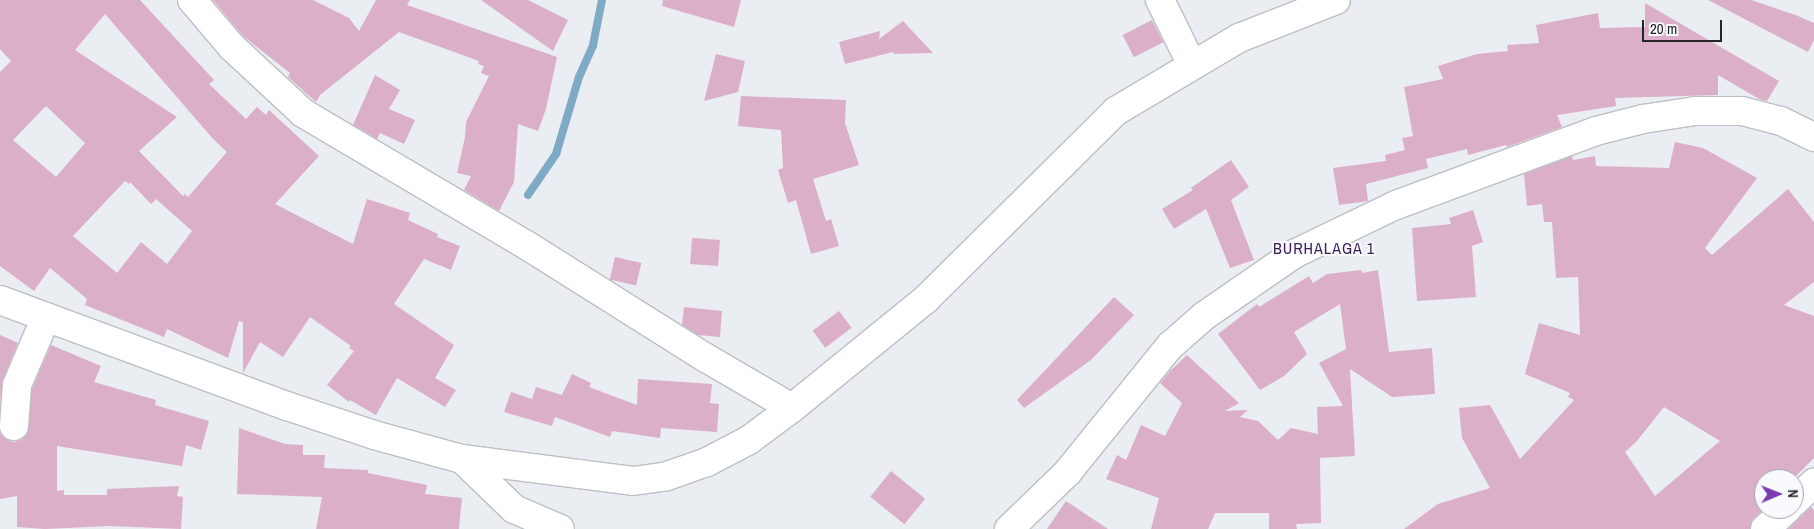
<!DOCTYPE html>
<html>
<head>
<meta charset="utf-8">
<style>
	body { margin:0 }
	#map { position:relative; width:1814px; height:529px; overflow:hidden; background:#eaedf2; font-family:"Archivo Narrow",sans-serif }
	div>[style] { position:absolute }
	.stream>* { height:8px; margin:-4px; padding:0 4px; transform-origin:4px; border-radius:4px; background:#7eaac5 }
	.building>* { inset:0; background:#dcafc9; transform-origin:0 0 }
	.roads { filter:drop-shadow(1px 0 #bcbfc4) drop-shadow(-1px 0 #bcbfc4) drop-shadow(0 1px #bcbfc4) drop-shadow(0 -1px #bcbfc4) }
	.minor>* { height:28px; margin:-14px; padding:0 14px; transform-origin:14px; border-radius:14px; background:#fff }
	span { translate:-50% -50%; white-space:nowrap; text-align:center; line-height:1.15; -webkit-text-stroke:4px #f8fafe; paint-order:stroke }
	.quarter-label { font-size:16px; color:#3c1e56; letter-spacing:1px }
	.north { position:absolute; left:1754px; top:469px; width:50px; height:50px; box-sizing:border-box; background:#f8fafe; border:1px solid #a3a5a8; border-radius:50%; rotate:89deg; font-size:14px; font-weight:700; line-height:20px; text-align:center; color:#242527 }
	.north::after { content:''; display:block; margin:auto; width:18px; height:22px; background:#7d3cb1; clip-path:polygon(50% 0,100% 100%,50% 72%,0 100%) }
	.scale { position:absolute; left:1642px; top:20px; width:80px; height:22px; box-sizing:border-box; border:2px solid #242527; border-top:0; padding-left:6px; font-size:15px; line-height:18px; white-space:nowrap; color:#242527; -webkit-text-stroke:4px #f8fafe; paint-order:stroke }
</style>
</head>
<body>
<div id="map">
	<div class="stream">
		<div style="left:528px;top:195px;width:50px;rotate:-55.7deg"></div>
		<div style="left:556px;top:154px;width:80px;rotate:-73.4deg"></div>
		<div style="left:579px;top:77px;width:35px;rotate:-66deg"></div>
		<div style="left:593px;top:45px;width:46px;rotate:-78.7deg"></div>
	</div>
	<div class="building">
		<div style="clip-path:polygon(evenodd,0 0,140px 0,214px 80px,209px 84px,246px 119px,257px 107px,266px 115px,269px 110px,319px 156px,275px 204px,353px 244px,367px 199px,410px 213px,408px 220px,438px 234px,437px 237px,460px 246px,451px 270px,424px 259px,394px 304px,454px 345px,435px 378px,456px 390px,445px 407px,397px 378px,376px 415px,350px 400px,349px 402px,327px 385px,354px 351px,349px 348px,351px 346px,310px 317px,283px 357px,260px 342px,243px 373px,243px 322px,239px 321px,228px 358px,167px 329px,164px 337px,85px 305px,87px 299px,50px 268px,34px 291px,0 266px,0 72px,11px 61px,0 49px,0 0,105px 14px,214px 140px,227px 152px,188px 197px,185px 194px,183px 196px,139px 151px,177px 117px,75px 50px,105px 14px,0 0,46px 106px,85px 143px,56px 177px,13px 140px,46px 106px,0 0,125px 181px,129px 184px,130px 182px,151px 204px,156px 199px,192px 231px,167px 264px,141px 242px,117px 273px,73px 236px,125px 181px)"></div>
		<div style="clip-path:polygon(213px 0,313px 0,349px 18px,359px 31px,376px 0,410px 0,407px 5px,557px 57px,546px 109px,538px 131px,518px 124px,514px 182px,499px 211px,464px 190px,471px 176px,457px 173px,465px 137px,466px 122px,489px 76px,481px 73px,484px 66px,478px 64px,479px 61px,399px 32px,320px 95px,316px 102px,288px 77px,290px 73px,243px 36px)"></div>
		<div style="clip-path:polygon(481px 0,528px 0,568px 20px,553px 51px)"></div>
		<div style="clip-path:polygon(663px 0,741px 0,734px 27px,662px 6px)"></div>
		<div style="clip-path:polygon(1708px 0,1751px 0,1798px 16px,1814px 23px,1814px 40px,1808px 52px)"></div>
		<div style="clip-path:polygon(1645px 3px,1779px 81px,1767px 101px,1759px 99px,1718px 75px,1718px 95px,1615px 98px,1616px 106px,1557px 115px,1562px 127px,1507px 147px,1506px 145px,1468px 155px,1467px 149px,1426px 159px,1428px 168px,1366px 184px,1368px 201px,1339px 205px,1333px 168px,1386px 161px,1385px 155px,1405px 150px,1402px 138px,1413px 136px,1404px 87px,1443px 79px,1438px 66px,1477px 54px,1508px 51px,1507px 45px,1539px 43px,1536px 25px,1598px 13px,1600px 28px,1645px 27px)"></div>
		<div style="left:1152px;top:20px;width:25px;height:33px;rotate:63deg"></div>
		<div style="clip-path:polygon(903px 21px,933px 53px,894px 54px,893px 52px,845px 64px,839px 42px,880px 31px,879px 39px)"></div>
		<div style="clip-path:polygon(716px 54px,745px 61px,738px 92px,704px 101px)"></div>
		<div style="clip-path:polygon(375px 75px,400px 90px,389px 109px,415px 120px,404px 144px,380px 133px,377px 139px,353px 125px)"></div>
		<div style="clip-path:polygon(741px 96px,846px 100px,845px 123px,859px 165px,813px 179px,826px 221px,831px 219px,839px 246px,811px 254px,796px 200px,788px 203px,778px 170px,783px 168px,781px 130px,738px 126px)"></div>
		<div style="clip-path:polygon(evenodd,1675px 142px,1703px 148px,1757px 178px,1705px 248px,1712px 255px,1788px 189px,1814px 222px,1814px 282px,1784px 305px,1814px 316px,1814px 458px,1793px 479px,1764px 479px,1764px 509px,1754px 518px,1750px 529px,1404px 529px,1438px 504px,1490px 488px,1462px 438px,1459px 408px,1490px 405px,1520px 459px,1574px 400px,1568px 397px,1570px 393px,1525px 374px,1539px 323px,1580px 335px,1578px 277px,1556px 278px,1552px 222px,1544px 222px,1542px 204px,1527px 206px,1524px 174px,1572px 156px,1573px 160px,1595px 156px,1596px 166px,1669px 168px,1675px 142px,1664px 407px,1720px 441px,1655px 496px,1625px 452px,1636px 442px,1664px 407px)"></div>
		<div style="clip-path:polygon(1231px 160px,1249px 187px,1231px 200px,1254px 260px,1230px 268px,1206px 209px,1174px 229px,1162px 209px,1193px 190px,1191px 188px)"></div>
		<div style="clip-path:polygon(1473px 210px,1483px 242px,1472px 246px,1476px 297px,1417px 301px,1412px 228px,1451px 224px,1449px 218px)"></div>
		<div style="left:692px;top:238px;width:28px;height:26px;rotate:4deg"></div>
		<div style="left:615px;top:257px;width:27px;height:23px;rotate:13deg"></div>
		<div style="clip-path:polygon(1361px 270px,1362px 273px,1378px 270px,1389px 352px,1432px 348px,1435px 394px,1392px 397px,1350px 369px,1355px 456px,1320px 458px,1321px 523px,1296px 524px,1297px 529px,1269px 529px,1269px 513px,1215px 513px,1208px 529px,1151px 529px,1159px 498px,1106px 479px,1117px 455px,1126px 460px,1141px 425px,1165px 436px,1182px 403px,1160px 383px,1171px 370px,1187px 355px,1239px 403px,1225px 411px,1248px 410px,1240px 417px,1258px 421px,1278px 440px,1291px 428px,1318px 434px,1317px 407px,1343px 406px,1319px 363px,1346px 349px,1340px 304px,1294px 332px,1307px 354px,1284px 376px,1260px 390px,1218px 334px,1257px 304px,1259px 307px,1309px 276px,1313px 283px,1327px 274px)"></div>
		<div style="clip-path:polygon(1114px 297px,1134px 315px,1091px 360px,1024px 408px,1017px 400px)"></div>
		<div style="clip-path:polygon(684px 307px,722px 311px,720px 337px,698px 335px,682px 325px)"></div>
		<div style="left:839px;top:311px;width:21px;height:33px;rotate:53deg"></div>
		<div style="clip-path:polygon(0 335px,18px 343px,3px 379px,0 403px)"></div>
		<div style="clip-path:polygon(51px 345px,101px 366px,94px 382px,156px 400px,155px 405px,209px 421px,201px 450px,186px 445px,182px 466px,57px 446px,57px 491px,64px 490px,64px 495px,107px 495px,107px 489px,179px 486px,177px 496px,183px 497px,181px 529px,110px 526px,45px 529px,17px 527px,17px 496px,0 499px,0 433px,6px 439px,13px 442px,21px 440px,27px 434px,32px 389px)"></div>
		<div style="clip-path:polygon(572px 374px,591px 383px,589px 387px,637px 405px,638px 379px,712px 384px,710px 403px,719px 404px,717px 432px,661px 428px,660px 438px,612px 431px,610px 437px,555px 417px,552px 426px,504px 412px,511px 392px,532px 399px,536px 387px,562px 395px)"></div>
		<div style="clip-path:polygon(239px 428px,285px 444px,303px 445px,303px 455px,325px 455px,324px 468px,368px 470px,368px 473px,427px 485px,425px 494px,462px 498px,459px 529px,316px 529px,322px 497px,237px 494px)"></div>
		<div style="left:891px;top:471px;width:44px;height:33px;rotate:39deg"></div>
		<div style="clip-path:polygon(1066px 501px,1108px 529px,1047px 529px)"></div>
		<div style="clip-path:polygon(1811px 507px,1814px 510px,1814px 529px,1788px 529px)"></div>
	</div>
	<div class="roads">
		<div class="minor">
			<div style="left:192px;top:0;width:62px;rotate:49.6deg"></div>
			<div style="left:232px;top:47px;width:97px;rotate:42.9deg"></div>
			<div style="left:303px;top:113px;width:261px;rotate:30.6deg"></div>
			<div style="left:528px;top:246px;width:210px;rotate:32.2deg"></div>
			<div style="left:706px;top:358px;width:99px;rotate:30.2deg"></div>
			<div style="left:1160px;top:0;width:72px;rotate:63.8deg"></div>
			<div style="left:0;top:300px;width:306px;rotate:20.3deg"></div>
			<div style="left:287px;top:406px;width:92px;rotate:18.4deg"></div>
			<div style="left:374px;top:435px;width:91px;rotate:15.3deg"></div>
			<div style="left:462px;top:459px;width:172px;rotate:7.3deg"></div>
			<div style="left:633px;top:481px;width:34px;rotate:-8deg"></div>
			<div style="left:667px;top:476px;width:42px;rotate:-19.3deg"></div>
			<div style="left:707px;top:462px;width:47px;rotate:-27.6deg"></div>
			<div style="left:749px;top:440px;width:54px;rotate:-36.7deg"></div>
			<div style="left:792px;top:408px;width:173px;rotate:-39.1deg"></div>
			<div style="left:926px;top:299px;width:267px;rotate:-44.7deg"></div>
			<div style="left:1116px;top:111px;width:143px;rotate:-30.7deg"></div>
			<div style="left:1239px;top:38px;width:104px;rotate:-21.4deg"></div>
			<div style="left:14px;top:426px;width:41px;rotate:-85.8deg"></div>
			<div style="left:17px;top:385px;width:74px;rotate:-66.9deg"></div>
			<div style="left:462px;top:459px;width:72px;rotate:43.9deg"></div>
			<div style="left:514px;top:509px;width:50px;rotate:23.5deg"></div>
			<div style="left:1794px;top:502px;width:28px;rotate:-44deg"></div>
			<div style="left:1009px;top:529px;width:81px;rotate:-44deg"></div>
			<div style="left:1067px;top:473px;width:164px;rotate:-51deg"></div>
			<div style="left:1170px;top:346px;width:45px;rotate:-41.4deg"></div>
			<div style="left:1204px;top:316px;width:109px;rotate:-34.6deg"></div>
			<div style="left:1294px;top:254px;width:113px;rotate:-25.7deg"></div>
			<div style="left:1396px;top:205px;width:213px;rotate:-20.3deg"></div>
			<div style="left:1596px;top:131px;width:49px;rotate:-14.3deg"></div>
			<div style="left:1643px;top:119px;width:53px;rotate:-8.7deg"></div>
			<div style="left:1695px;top:111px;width:47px"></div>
			<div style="left:1742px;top:111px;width:40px;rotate:14.4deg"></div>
			<div style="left:1781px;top:121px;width:37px;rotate:26deg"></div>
			<div style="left:1765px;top:529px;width:30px;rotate:-42deg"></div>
		</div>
	</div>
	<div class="quarter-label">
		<span style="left:1324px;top:248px">BURHALAGA 1</span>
	</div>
	<div class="north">N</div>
	<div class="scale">20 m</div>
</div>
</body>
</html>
